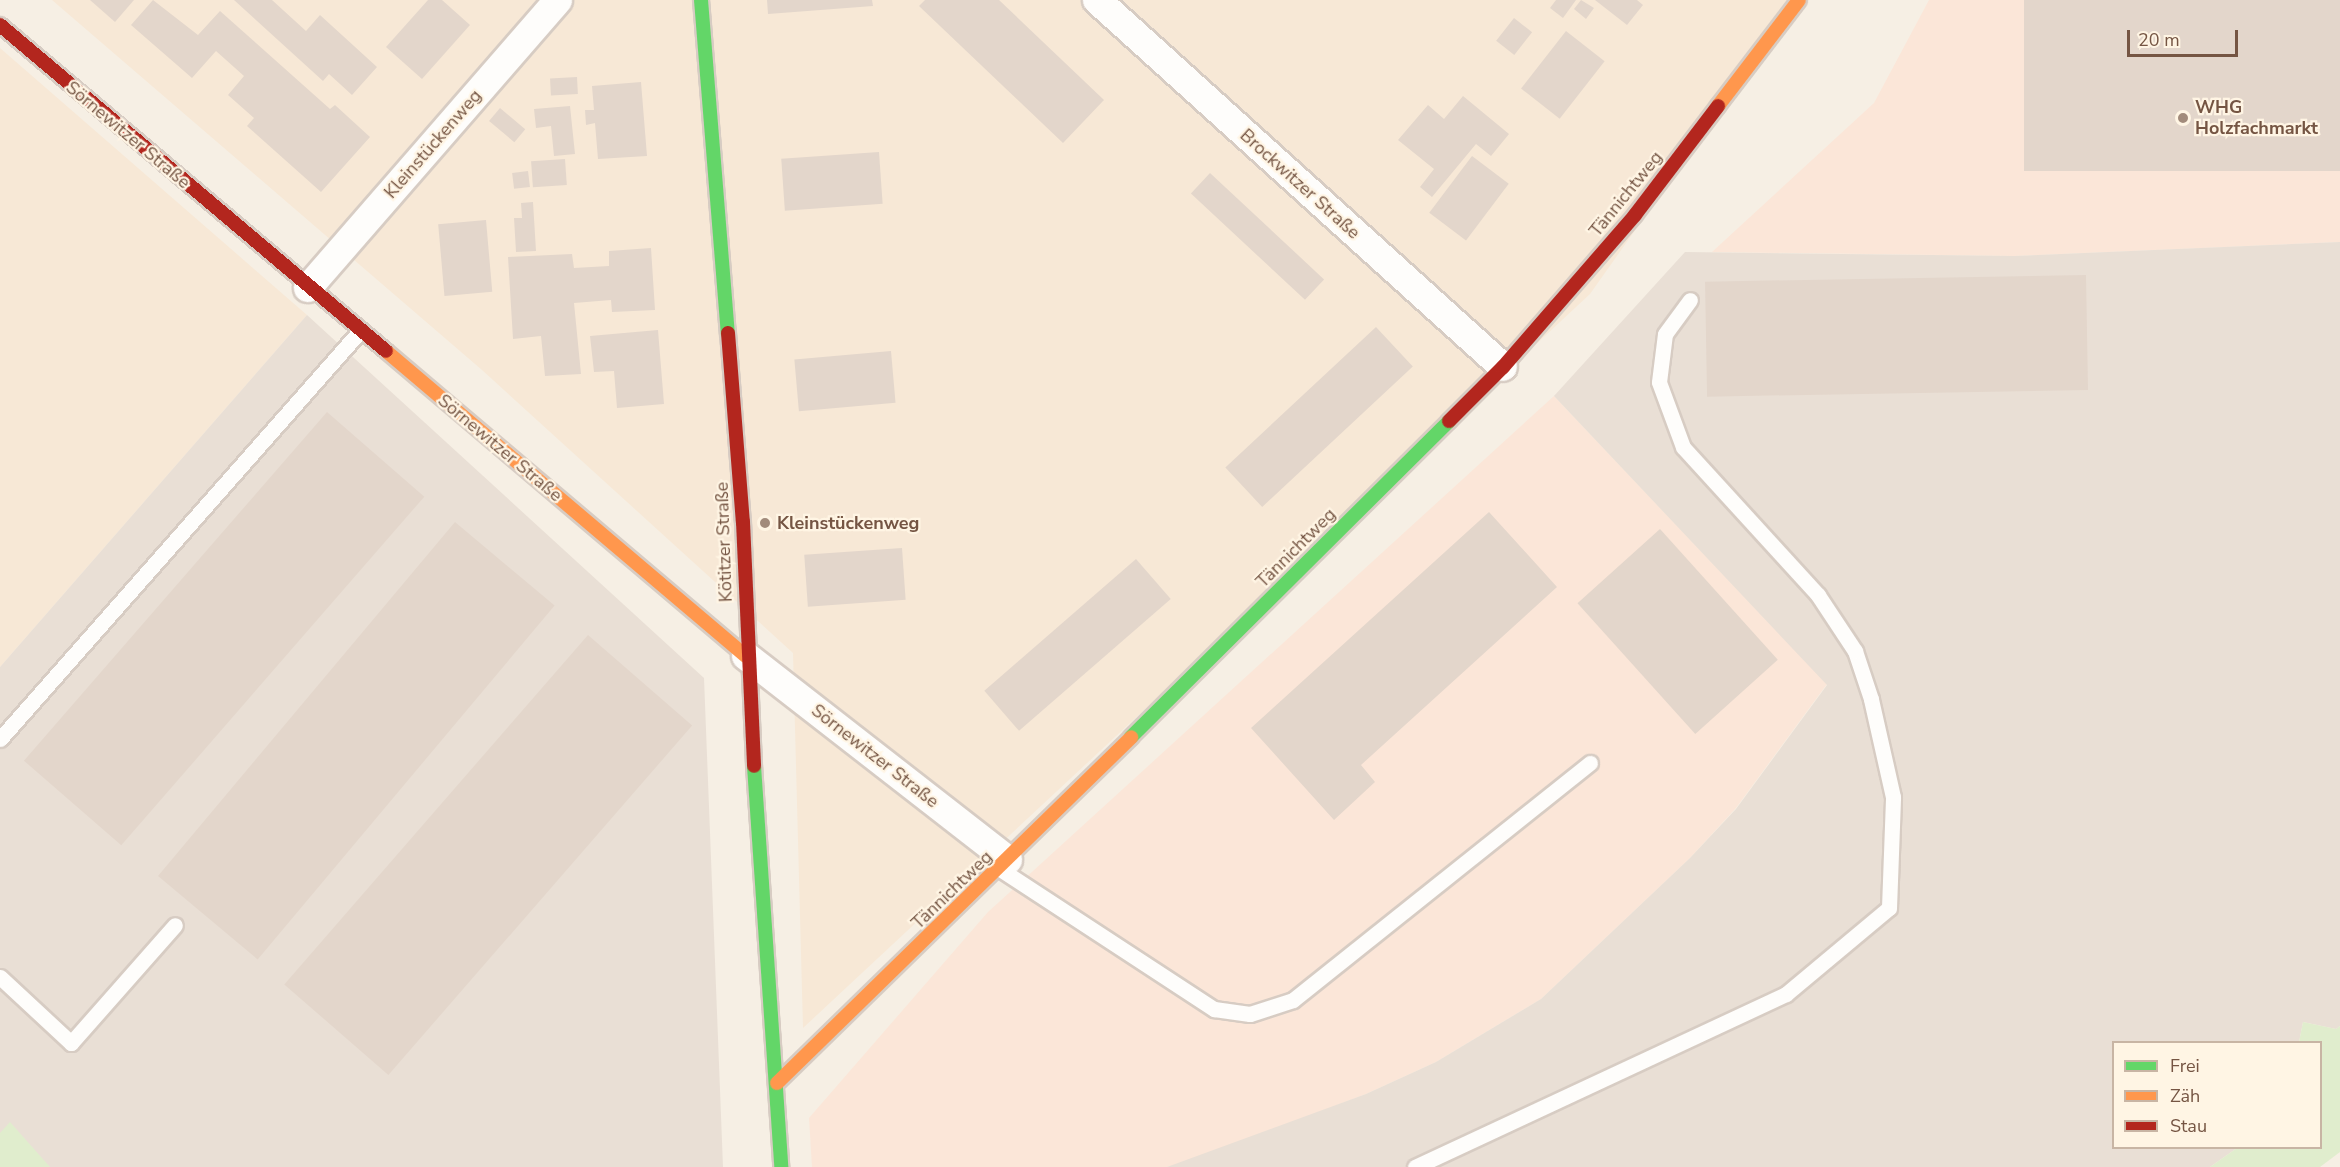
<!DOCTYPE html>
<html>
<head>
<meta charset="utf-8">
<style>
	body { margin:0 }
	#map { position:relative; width:2340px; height:1167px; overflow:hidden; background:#f6efe4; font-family:"Nunito Sans",sans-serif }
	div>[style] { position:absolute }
	.residential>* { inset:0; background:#f7e8d6 }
	.commercial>* { inset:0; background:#fbe6d8 }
	.industrial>* { inset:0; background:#e9dfd5 }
	.green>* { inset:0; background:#e0edcd }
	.building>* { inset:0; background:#e3d6cb; transform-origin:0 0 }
	.roads { filter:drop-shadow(2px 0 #d7ccc3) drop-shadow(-2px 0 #d7ccc3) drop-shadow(0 2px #d7ccc3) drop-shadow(0 -2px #d7ccc3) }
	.lane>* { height:15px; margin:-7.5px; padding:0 7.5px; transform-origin:7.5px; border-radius:7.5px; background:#fefdfb }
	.street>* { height:28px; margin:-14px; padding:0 14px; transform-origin:14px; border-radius:14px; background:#fefdfb }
	.fast>* { height:14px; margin:-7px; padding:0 7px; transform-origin:7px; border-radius:7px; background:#63d668 }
	.slow>* { height:14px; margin:-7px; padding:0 7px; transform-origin:7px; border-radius:7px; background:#ff974d }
	.jam>* { height:14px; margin:-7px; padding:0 7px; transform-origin:7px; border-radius:7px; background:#b3261e }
	.dots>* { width:16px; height:16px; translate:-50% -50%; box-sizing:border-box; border:3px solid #fff5e4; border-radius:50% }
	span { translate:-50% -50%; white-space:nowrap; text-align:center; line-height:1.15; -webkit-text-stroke:4.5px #fff5e4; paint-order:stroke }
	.poi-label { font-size:18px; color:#755543; font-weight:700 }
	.left { translate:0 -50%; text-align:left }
	.street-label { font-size:18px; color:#755543 }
	.legend { position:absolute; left:2112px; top:1041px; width:210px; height:108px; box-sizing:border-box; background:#fff5e4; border:2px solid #c8b5a4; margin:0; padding:8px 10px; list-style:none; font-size:18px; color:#755543 }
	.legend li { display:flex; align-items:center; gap:12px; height:30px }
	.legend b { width:30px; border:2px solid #c8b5a4 }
	.scale { position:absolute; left:2127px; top:30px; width:111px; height:27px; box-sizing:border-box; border:3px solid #755543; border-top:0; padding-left:8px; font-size:18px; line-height:21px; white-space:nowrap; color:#755543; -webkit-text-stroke:4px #fff5e4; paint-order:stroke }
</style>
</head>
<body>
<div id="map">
	<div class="residential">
		<div style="clip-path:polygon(52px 0,1798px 0,1590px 294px,803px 1028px,793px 653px,482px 370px)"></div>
		<div style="clip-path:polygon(0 48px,307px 315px,0 667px)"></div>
	</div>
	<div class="commercial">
		<div style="clip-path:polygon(1929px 0,2340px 0,2340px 242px,2014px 256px,1712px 252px,1874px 103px)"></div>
		<div style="clip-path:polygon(1554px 396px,1827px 684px,1736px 808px,1690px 858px,1541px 999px,1436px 1062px,1366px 1094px,1195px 1159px,1167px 1167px,812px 1167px,809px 1118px,988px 912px)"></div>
	</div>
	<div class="industrial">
		<div style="clip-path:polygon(2340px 242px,2340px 1026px,2336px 1029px,2303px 1022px,2299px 1042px,2114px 1042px,2114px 1148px,2237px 1148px,2210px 1167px,1167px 1167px,1366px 1094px,1436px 1062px,1541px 999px,1690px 858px,1736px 809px,1827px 685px,1554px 396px,1685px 252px,2014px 256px)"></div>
		<div style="clip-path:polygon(307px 315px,704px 678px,723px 1167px,0 1167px,0 667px)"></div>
	</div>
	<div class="green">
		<div style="clip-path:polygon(2303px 1022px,2336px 1029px,2340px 1026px,2340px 1152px,2320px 1167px,2210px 1167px,2237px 1148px,2320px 1148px,2320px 1042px,2299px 1042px)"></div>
		<div style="clip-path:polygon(10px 1122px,50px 1167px,0 1167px,0 1133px)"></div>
	</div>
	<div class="building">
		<div style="clip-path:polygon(90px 0,134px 0,115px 22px)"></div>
		<div style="clip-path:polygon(153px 0,198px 35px,220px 11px,330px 109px,335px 105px,370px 137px,321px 192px,247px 126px,254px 118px,228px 95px,244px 76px,216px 51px,192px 78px,131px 25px)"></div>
		<div style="clip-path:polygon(234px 0,272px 0,306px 31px,320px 15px,377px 67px,352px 95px,329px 74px,323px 81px)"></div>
		<div style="clip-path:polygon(428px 0,442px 0,470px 25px,422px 79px,386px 47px)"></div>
		<div style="clip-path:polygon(767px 0,872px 0,873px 6px,768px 14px)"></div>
		<div style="clip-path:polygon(925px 0,999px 0,1104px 100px,1063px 143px,919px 6px)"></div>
		<div style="clip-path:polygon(1556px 0,1576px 0,1563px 18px,1550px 8px)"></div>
		<div style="clip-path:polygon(1581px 0,1594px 8px,1586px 19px,1574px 9px)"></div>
		<div style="clip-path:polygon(1595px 0,1637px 0,1643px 5px,1627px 25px)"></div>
		<div style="left:2024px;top:0;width:316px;height:171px"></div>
		<div style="left:1514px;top:18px;width:23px;height:29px;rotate:38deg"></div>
		<div style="left:1566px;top:31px;width:49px;height:73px;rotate:38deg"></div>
		<div style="left:577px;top:77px;width:17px;height:27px;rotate:87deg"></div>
		<div style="clip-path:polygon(641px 82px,647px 156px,598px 159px,595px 123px,586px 125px,585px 110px,594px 110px,592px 86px)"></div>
		<div style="clip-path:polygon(1463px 96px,1509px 134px,1491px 156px,1476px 144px,1432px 197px,1420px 187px,1434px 169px,1398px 140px,1428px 105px,1444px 119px)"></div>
		<div style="clip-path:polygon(570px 106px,575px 154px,554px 156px,551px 126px,536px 128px,534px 109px)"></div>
		<div style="left:500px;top:108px;width:33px;height:17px;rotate:40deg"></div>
		<div style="left:879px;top:152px;width:52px;height:98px;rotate:86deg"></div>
		<div style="left:1472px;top:156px;width:46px;height:71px;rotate:37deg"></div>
		<div style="left:565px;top:159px;width:26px;height:34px;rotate:86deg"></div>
		<div style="left:528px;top:171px;width:16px;height:16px;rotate:83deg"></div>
		<div style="left:1210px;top:173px;width:156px;height:28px;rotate:43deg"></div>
		<div style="clip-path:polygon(533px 202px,536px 251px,516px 252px,514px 218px,522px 218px,521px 203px)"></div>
		<div style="left:486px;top:220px;width:72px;height:48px;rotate:85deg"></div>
		<div style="clip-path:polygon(651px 248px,655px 310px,612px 312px,611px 300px,574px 303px,581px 374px,545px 376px,541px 336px,513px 339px,508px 257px,572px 254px,574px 268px,609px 266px,609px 251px)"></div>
		<div style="left:2086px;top:275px;width:115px;height:381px;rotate:89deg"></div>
		<div style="left:1376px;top:327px;width:54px;height:206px;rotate:47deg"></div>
		<div style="clip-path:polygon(658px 330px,664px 404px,617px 408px,614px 371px,594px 372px,590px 336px)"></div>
		<div style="left:891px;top:351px;width:52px;height:97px;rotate:85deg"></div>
		<div style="left:327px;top:412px;width:129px;height:462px;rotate:41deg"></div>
		<div style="clip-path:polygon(1489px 512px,1557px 587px,1361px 765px,1375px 782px,1334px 820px,1251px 728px)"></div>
		<div style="left:455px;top:522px;width:130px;height:462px;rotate:40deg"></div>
		<div style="left:1660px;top:529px;width:176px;height:111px;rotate:48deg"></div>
		<div style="left:902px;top:548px;width:52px;height:98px;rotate:86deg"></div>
		<div style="left:1136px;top:559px;width:53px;height:201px;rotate:49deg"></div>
		<div style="left:588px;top:635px;width:138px;height:463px;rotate:41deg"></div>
	</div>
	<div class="roads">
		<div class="lane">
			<div style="left:0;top:739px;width:544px;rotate:-48.58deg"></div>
			<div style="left:1000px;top:869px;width:256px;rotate:33.2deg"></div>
			<div style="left:1214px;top:1009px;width:36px;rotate:8deg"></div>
			<div style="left:1250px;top:1014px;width:45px;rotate:-18deg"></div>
			<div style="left:1293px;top:1000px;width:380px;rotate:-38.6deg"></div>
			<div style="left:0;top:977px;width:97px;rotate:42.9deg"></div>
			<div style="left:71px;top:1043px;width:157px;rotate:-48.6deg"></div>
			<div style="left:1415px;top:1167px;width:409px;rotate:-25deg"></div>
			<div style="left:1786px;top:994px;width:134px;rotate:-39.9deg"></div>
			<div style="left:1889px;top:908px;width:111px;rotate:-87.9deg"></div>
			<div style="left:1893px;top:797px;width:100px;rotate:-102.7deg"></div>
			<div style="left:1871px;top:699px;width:51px;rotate:-108.4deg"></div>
			<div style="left:1855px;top:651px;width:67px;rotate:-123.5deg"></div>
			<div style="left:1818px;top:595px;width:200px;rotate:-132.4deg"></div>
			<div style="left:1683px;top:447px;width:69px;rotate:-110.3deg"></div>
			<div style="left:1659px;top:382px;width:48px;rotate:-82.9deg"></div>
			<div style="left:1665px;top:334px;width:42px;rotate:-53.7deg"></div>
		</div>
		<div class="street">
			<div style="left:1097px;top:0;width:547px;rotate:42.11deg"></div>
			<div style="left:308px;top:288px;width:381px;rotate:-49deg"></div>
			<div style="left:746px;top:656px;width:332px;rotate:37.9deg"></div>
		</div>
		<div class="fast">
			<div style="left:701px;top:0;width:334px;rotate:85.4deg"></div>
			<div style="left:1131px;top:737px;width:448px;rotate:-44.8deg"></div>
			<div style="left:754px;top:766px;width:402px;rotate:86.1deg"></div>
		</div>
		<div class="slow">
			<div style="left:1718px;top:106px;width:133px;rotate:-52.6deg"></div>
			<div style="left:386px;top:351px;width:472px;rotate:40.3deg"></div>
			<div style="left:777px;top:1083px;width:495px;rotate:-44.3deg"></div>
		</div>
		<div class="jam">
			<div style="left:0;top:25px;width:505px;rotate:40.18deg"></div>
			<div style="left:728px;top:333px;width:190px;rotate:85.5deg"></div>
			<div style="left:743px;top:522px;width:244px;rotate:87.4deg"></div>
			<div style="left:1449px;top:421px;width:76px;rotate:-45deg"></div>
			<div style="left:1503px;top:367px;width:201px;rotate:-49deg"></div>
			<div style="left:1635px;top:215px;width:137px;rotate:-52.7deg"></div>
		</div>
	</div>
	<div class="dots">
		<div style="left:2183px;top:118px;background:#a28b7b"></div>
		<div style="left:765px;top:523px;background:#a28b7b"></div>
	</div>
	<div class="poi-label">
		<span class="left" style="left:2195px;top:118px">WHG<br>Holzfachmarkt</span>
		<span class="left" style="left:777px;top:523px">Kleinstückenweg</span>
	</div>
	<div class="street-label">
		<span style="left:128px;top:135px;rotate:40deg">Sörnewitzer Straße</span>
		<span style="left:433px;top:144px;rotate:-49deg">Kleinstückenweg</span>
		<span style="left:1300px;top:184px;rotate:42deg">Brockwitzer Straße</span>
		<span style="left:1626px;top:194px;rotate:-51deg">Tännichtweg</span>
		<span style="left:500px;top:448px;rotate:40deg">Sörnewitzer Straße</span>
		<span style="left:724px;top:542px;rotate:-92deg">Kötitzer Straße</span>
		<span style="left:1296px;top:548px;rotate:-45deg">Tännichtweg</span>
		<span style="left:875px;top:756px;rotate:38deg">Sörnewitzer Straße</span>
		<span style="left:952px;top:890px;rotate:-44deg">Tännichtweg</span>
	</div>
	<ul class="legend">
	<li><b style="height:8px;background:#63d668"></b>Frei</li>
	<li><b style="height:8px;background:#ff974d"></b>Zäh</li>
	<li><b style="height:8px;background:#b3261e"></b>Stau</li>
	</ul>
	<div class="scale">20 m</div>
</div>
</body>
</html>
